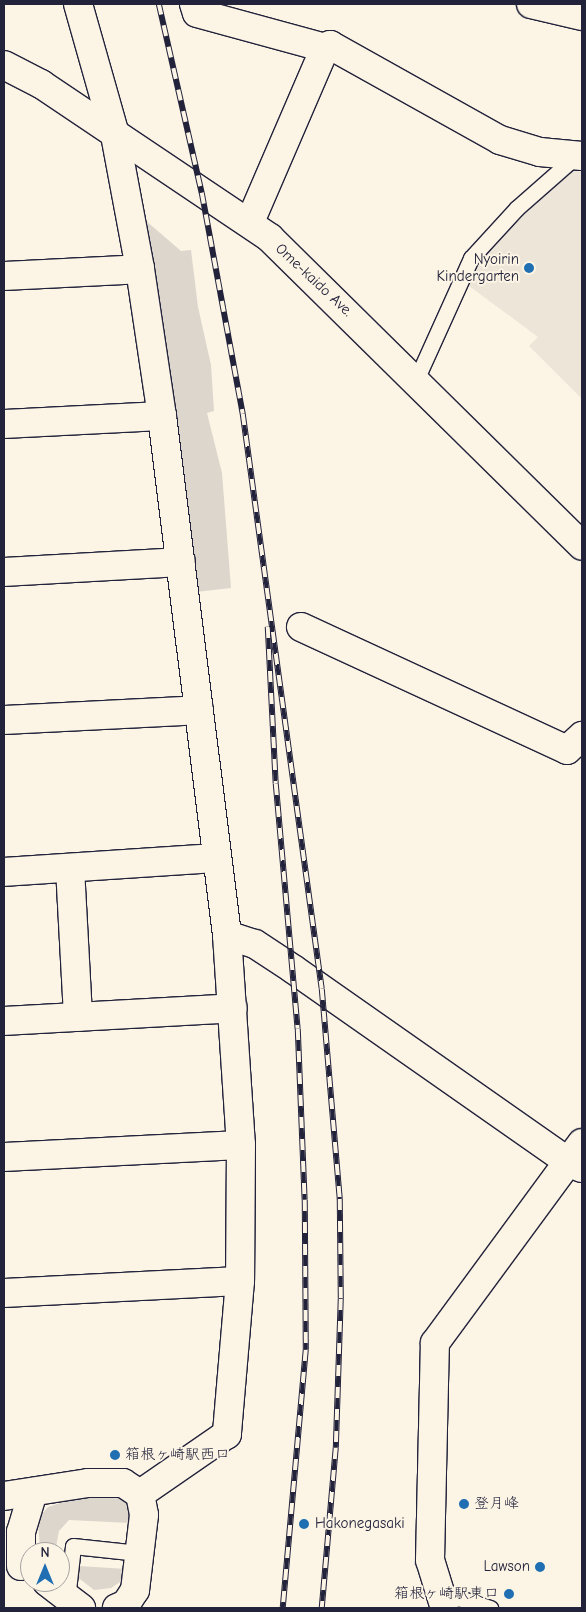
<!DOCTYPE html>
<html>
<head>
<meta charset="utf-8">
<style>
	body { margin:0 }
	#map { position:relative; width:586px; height:1612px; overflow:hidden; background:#fcf5e5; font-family:"Comic Neue","Klee One",sans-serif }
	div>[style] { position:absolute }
	.built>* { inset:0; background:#ece5d8 }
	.green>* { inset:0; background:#dcd6cc }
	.roads { filter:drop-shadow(1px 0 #22223b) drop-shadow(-1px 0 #22223b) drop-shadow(0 1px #22223b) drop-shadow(0 -1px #22223b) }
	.lane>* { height:15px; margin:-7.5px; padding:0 7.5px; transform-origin:7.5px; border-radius:7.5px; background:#fcf5e5 }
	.street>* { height:28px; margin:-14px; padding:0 14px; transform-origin:14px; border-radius:14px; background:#fcf5e5 }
	.primary>* { height:28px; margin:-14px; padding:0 14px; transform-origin:14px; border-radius:14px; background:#fcf5e5 }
	.rail>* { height:5.5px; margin-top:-2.75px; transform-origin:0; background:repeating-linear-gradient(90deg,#fcf5e5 0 11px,#22223b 0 22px); box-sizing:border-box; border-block:1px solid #22223b }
	.dots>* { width:14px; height:14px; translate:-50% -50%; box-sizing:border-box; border:2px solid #fcf5e5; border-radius:50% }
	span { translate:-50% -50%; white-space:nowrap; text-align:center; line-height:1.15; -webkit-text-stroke:4px #fcf5e5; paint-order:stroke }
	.poi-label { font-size:15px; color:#22223b }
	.right { translate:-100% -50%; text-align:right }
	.left { translate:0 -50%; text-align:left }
	.street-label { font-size:15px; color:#22223b }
	.frame { position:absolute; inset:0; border:5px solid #22223b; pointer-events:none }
	.north { position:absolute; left:20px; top:1542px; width:50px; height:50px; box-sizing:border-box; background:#fcf5e5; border:1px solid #a5a1a1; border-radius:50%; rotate:0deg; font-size:14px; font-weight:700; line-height:20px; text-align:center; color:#22223b }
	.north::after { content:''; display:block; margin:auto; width:18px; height:22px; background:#1f6fb2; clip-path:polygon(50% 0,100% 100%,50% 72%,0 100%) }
</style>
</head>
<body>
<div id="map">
	<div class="built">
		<div style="clip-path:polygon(579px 163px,582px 163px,582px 399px,529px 346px,538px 337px,465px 283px,485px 252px)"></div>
	</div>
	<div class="green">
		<div style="clip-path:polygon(145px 220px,181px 251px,191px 250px,198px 307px,211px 365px,214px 411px,207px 413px,222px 473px,231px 588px,196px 592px,175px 417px)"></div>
		<div style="clip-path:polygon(98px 1491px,123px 1498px,130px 1509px,130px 1523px,69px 1520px,59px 1531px,55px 1552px,40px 1549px,38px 1519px,48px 1507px)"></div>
		<div style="clip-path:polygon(79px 1566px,126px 1569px,123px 1580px,111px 1588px,94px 1590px,76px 1576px)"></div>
	</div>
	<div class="roads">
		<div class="lane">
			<div style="left:416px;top:380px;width:134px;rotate:-65.7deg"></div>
			<div style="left:471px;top:258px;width:68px;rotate:-47.4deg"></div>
			<div style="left:517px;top:208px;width:79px;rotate:-41.4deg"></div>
			<div style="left:67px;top:1599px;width:53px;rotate:-83.5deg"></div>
			<div style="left:73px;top:1546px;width:66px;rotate:6.1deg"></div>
			<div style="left:440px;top:1607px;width:6px;rotate:-59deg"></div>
			<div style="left:443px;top:1602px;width:16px;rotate:-14deg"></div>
			<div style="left:459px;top:1598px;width:33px;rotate:18deg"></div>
		</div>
		<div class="street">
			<div style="left:78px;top:4px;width:136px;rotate:74.2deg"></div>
			<div style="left:115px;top:135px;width:136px;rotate:79.4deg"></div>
			<div style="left:140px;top:269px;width:149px;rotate:81.5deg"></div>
			<div style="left:162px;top:416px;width:523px;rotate:82.86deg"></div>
			<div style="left:227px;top:935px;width:210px;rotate:86.2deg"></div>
			<div style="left:241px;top:1145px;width:136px;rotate:90.4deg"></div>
			<div style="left:240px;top:1281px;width:154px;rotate:94.9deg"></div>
			<div style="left:227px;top:1434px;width:106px;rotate:145.4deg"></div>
			<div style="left:194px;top:4px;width:9px;rotate:72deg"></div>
			<div style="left:197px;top:13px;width:133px;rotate:15.3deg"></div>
			<div style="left:531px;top:4px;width:52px;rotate:13.2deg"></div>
			<div style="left:250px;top:222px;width:189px;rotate:-66.7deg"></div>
			<div style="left:325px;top:48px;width:6px;rotate:-31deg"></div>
			<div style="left:330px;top:45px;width:195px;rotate:29.2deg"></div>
			<div style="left:500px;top:140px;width:42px;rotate:16.7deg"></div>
			<div style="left:540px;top:152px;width:42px;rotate:5.4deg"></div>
			<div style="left:4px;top:276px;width:136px;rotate:-2.9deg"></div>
			<div style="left:4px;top:424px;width:158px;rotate:-2.9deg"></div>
			<div style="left:4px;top:572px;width:177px;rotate:-3.2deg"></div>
			<div style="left:301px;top:627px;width:293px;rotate:24.8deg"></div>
			<div style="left:567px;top:750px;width:21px;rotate:-43deg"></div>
			<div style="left:4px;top:720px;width:195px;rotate:-2.9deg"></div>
			<div style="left:70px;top:868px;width:149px;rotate:86.9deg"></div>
			<div style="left:4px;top:872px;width:213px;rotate:-3.8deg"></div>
			<div style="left:227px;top:935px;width:29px;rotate:18deg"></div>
			<div style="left:255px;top:944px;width:45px;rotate:33.3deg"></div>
			<div style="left:293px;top:969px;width:338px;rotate:35deg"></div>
			<div style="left:570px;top:1163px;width:13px;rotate:23deg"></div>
			<div style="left:4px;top:1021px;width:229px;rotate:-3.2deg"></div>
			<div style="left:4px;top:1157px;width:237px;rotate:-2.9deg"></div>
			<div style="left:4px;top:1293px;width:236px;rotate:-2.9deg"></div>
			<div style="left:4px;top:1496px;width:85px;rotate:-8.8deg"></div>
			<div style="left:88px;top:1483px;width:35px"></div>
			<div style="left:123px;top:1483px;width:20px;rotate:33deg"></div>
			<div style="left:140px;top:1494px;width:21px;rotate:79deg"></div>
			<div style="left:144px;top:1515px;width:76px;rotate:96.8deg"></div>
			<div style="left:135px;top:1590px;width:17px;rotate:123deg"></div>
			<div style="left:126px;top:1604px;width:10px;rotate:156deg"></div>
			<div style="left:21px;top:1566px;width:34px;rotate:-90deg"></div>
			<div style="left:21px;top:1532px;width:42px;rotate:-73.3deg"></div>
			<div style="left:47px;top:1582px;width:43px;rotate:37.4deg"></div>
			<div style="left:443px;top:1602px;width:44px;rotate:-107.2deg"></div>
			<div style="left:430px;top:1560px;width:217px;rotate:-88.7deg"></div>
			<div style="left:435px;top:1343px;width:248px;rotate:-53.7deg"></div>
		</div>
		<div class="primary">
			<div style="left:4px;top:65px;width:42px;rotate:27.2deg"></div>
			<div style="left:41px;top:84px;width:276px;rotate:33.9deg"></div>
			<div style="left:270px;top:238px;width:438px;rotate:44.6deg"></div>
		</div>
	</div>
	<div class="rail">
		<div style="left:159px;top:4px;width:194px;rotate:77.2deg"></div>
		<div style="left:202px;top:193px;width:225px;rotate:79.5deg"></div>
		<div style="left:243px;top:414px;width:580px;rotate:82.18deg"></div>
		<div style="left:322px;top:989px;width:211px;rotate:85.1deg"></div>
		<div style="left:340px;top:1199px;width:100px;rotate:89.4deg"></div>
		<div style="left:341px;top:1299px;width:149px;rotate:91.9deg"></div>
		<div style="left:336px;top:1448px;width:161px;rotate:95deg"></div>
		<div style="left:268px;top:627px;width:157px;rotate:87.1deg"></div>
		<div style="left:276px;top:784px;width:246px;rotate:84.9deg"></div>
		<div style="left:298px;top:1029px;width:171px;rotate:87.7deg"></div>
		<div style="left:305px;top:1200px;width:150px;rotate:89.6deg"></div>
		<div style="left:306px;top:1350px;width:259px;rotate:95.1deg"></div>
	</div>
	<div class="dots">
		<div style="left:529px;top:268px;background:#1f6fb2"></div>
		<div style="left:115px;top:1455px;background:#1f6fb2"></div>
		<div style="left:464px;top:1504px;background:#1f6fb2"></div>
		<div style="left:304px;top:1524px;background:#1f6fb2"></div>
		<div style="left:540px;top:1567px;background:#1f6fb2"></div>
		<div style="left:509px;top:1594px;background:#1f6fb2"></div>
	</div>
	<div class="poi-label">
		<span class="right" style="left:519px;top:268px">Nyoirin<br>Kindergarten</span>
		<span class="left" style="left:125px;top:1455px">箱根ヶ崎駅西口</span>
		<span class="left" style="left:474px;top:1504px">登月峰</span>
		<span class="left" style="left:315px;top:1524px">Hakonegasaki</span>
		<span class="right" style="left:530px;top:1567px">Lawson</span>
		<span class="right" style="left:499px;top:1594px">箱根ヶ崎駅東口</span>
	</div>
	<div class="street-label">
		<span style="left:314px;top:280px;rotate:43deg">Ome-kaido Ave.</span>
	</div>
	<div class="frame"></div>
	<div class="north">N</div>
</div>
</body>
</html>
